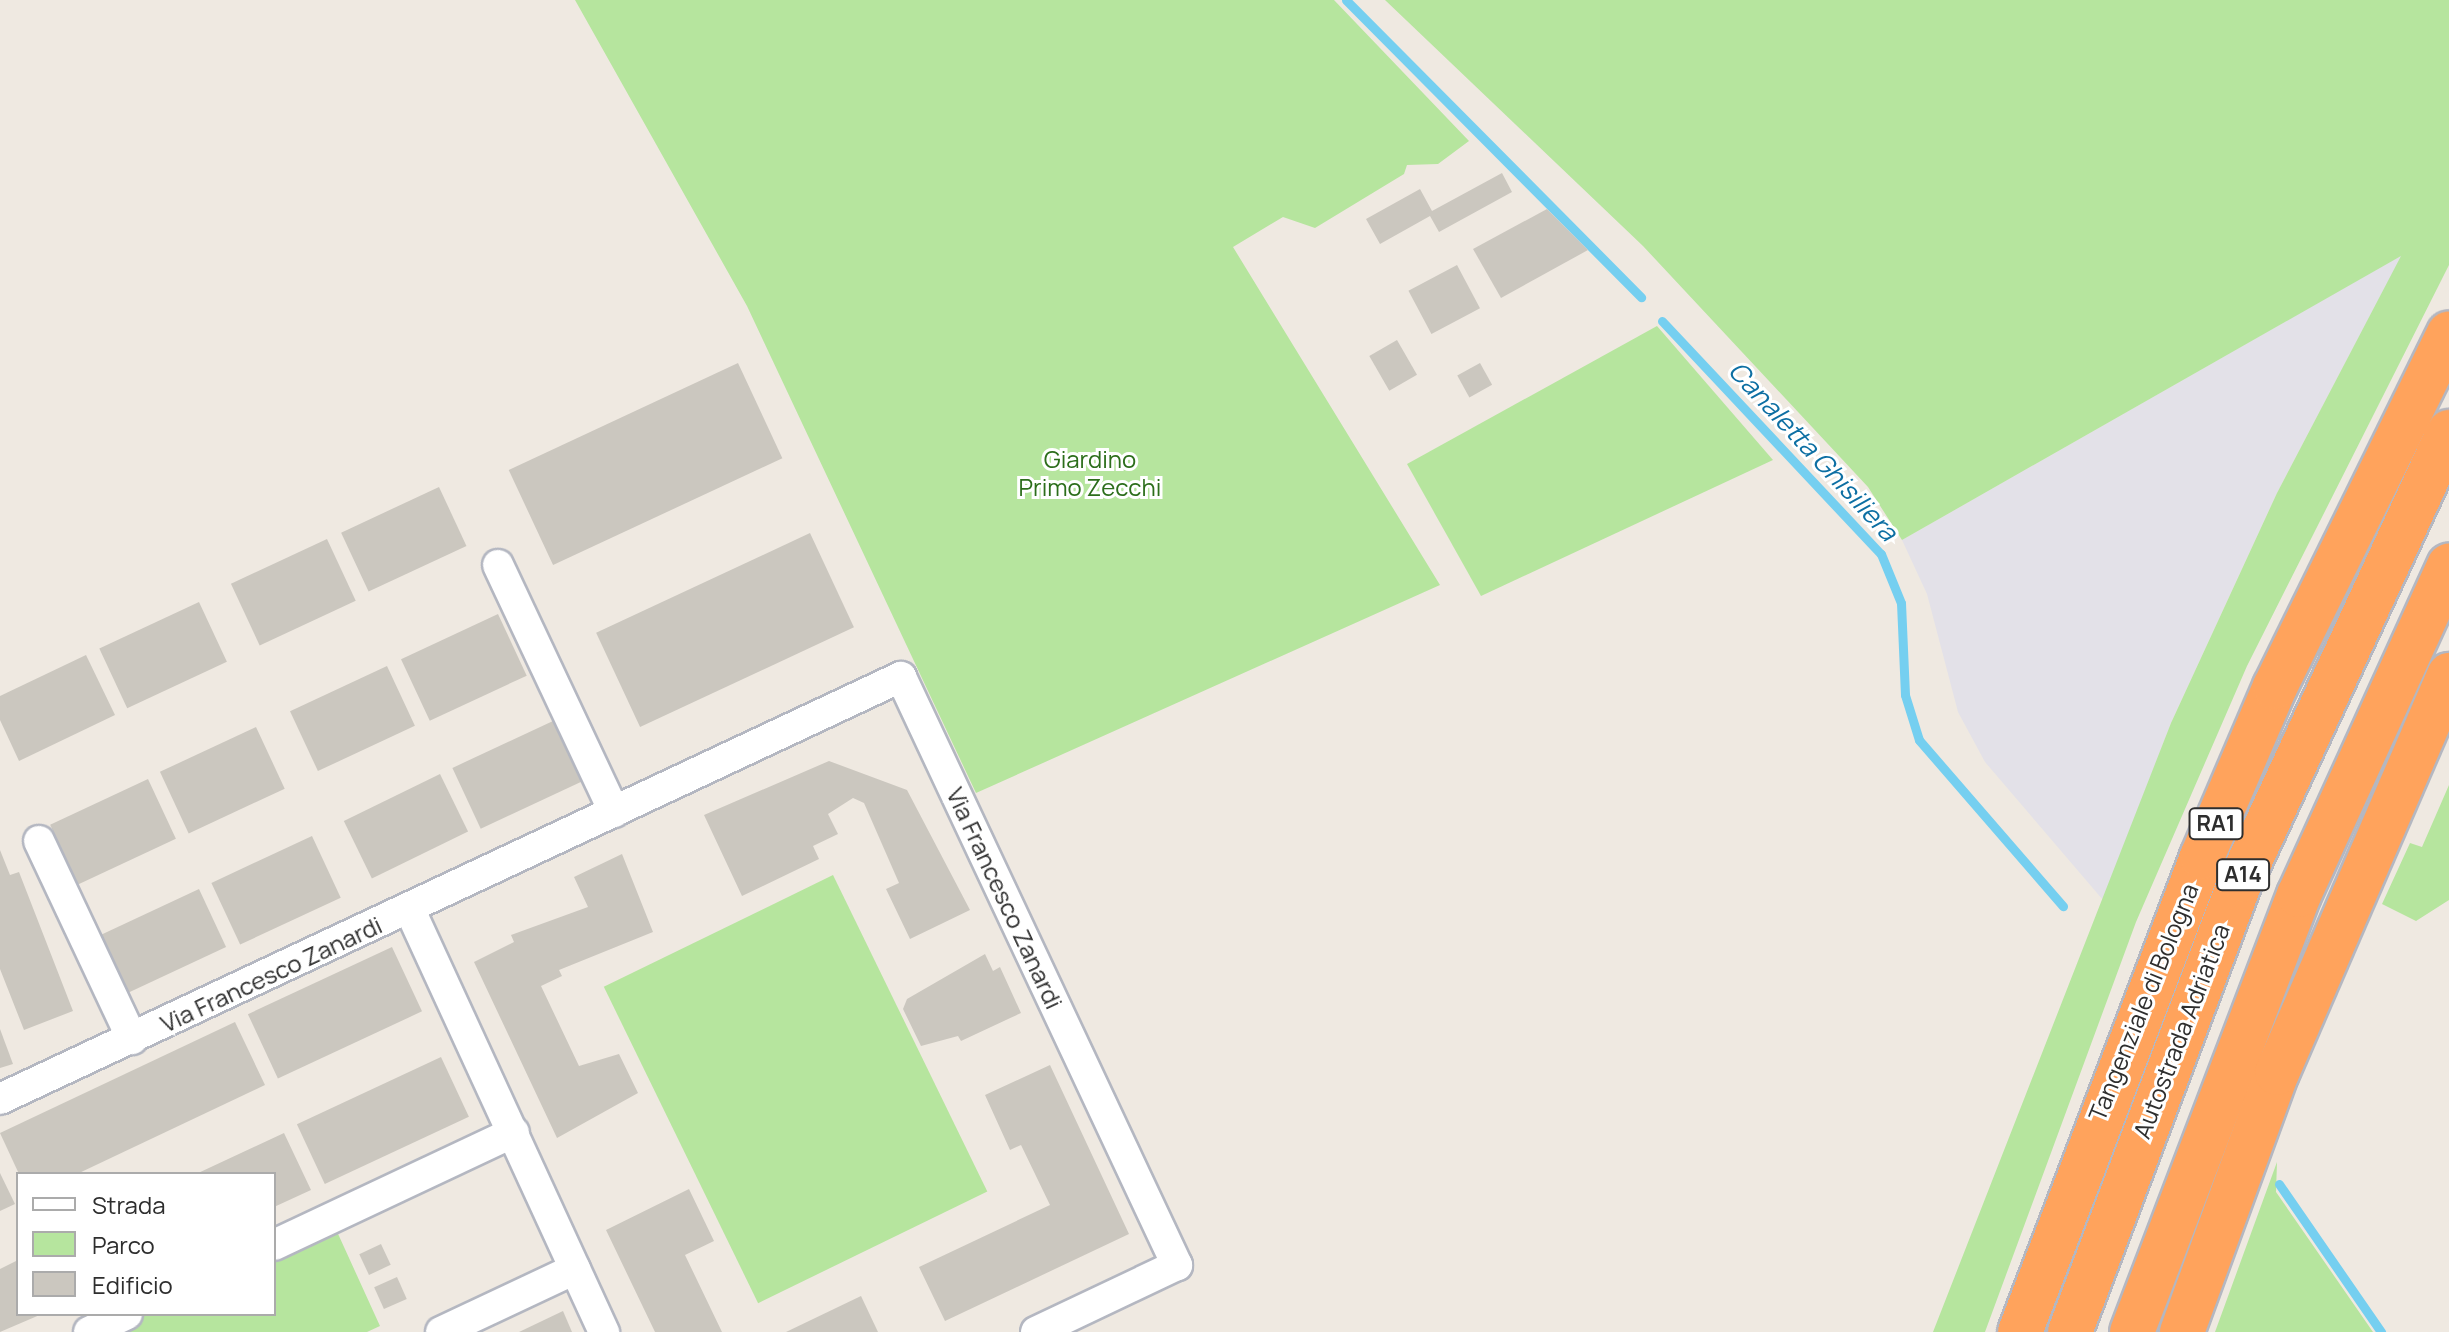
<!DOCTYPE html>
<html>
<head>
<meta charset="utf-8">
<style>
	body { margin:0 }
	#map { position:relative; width:2449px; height:1332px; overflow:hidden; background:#efe9e1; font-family:Manrope,sans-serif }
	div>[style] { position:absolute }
	.industrial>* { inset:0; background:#e3e1e8 }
	.green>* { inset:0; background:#b6e59e; transform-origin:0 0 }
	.stream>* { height:9px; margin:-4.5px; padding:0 4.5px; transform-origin:4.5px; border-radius:4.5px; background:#75cff0 }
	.building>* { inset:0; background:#cbc7bf; transform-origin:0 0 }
	.roads { filter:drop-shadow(2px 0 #b4b7c1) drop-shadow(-2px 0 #b4b7c1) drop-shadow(0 2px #b4b7c1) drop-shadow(0 -2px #b4b7c1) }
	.minor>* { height:30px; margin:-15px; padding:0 15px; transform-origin:15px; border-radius:15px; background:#fff }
	.motorway>* { height:44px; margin:-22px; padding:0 22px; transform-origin:22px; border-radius:22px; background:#ffa35c }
	span { translate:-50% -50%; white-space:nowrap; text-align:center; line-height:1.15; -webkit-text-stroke:6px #fff; paint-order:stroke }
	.shield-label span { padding:2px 6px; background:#fff; border:2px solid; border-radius:6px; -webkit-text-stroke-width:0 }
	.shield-label { font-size:22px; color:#2e2e2e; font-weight:700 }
	.park-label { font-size:24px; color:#2c6e1b }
	.street-label { font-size:24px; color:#2e2e2e }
	.water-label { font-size:26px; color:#0d6fa3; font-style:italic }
	.legend { position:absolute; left:16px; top:1172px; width:260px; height:144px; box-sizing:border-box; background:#fff; border:2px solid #ababab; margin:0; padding:10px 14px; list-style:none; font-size:24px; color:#2e2e2e }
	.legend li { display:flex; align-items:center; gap:16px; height:40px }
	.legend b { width:40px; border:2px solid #ababab }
</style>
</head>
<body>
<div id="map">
	<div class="industrial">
		<div style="clip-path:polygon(2402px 255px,2277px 493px,2171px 723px,2103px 900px,1985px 762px,1958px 712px,1927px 594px,1902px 540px)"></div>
	</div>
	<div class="green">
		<div style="clip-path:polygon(575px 0,1334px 0,1469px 141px,1438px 164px,1407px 165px,1404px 174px,1315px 228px,1283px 217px,1233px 247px,1440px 585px,976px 793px,747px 306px)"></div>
		<div style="clip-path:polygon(1385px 0,2449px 0,2449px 265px,2247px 666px,2136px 922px,1985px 1332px,1933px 1332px,2171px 723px,2277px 493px,2401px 256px,1902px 540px,1868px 487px,1643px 246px)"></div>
		<div style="clip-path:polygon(1657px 326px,1773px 460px,1481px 596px,1407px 464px)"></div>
		<div style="clip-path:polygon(2449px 785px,2449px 900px,2416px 921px,2382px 904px,2410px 843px,2422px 847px)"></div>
		<div style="left:833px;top:875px;width:352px;height:255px;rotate:64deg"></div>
		<div style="clip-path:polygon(2277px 1162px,2276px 1192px,2373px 1332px,2215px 1332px)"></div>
		<div style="clip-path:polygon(334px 1225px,380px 1326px,367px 1332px,105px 1332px,144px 1314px,274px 1314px,274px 1253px)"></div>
	</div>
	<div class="stream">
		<div style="left:1346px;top:0;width:419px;rotate:45.2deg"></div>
		<div style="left:1662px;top:321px;width:320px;rotate:46.8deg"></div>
		<div style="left:1881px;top:554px;width:53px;rotate:67.8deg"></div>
		<div style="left:1901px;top:603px;width:92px;rotate:87.5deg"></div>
		<div style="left:1905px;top:695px;width:47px;rotate:72.7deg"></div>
		<div style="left:1919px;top:740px;width:220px;rotate:49.1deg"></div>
		<div style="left:2279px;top:1184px;width:180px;rotate:55.4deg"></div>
	</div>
	<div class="building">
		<div style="clip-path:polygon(1502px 173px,1512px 192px,1439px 232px,1430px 216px,1380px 244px,1366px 219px,1420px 189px,1432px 211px)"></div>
		<div style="clip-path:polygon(1547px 209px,1588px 250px,1501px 298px,1473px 249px)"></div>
		<div style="left:1457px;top:265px;width:49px;height:55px;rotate:62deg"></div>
		<div style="left:1397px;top:340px;width:40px;height:32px;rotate:60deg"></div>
		<div style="left:738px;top:363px;width:105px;height:253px;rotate:65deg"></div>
		<div style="left:1480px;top:363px;width:25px;height:26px;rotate:61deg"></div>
		<div style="left:439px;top:487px;width:65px;height:108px;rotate:65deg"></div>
		<div style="left:810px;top:533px;width:104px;height:236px;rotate:65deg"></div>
		<div style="left:327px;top:539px;width:68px;height:106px;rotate:65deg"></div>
		<div style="left:199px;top:602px;width:66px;height:110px;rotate:65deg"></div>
		<div style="left:498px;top:614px;width:68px;height:107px;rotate:65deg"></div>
		<div style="clip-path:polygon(86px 655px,115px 715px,19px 761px,0 720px,0 696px)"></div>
		<div style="left:387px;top:666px;width:66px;height:107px;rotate:65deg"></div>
		<div style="left:553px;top:721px;width:67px;height:111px;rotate:65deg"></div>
		<div style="left:256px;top:727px;width:68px;height:106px;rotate:65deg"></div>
		<div style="clip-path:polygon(829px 761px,907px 790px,970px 910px,910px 939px,886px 889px,899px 883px,864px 803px,853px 798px,828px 814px,838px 834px,813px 846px,819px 859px,742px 896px,704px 815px)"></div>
		<div style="left:440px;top:774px;width:64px;height:107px;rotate:64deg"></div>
		<div style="left:148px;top:779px;width:66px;height:108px;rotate:65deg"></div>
		<div style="left:312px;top:836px;width:68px;height:111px;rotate:65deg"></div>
		<div style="clip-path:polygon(0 850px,10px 875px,19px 872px,73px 1011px,24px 1030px,0 969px)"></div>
		<div style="clip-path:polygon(622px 854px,653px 932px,559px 970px,562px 976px,541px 986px,579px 1066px,619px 1054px,638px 1093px,557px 1138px,474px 962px,514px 942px,511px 935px,588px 907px,574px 877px)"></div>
		<div style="left:199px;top:889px;width:64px;height:108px;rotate:65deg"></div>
		<div style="left:392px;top:947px;width:71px;height:159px;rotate:65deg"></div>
		<div style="clip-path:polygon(985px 954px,993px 971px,1000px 967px,1021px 1013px,961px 1041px,958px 1036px,921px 1046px,903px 1009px,907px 999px)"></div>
		<div style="clip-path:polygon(235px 1022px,265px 1085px,77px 1174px,19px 1174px,0 1133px)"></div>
		<div style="clip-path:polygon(0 1029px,13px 1064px,0 1068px)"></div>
		<div style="left:441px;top:1057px;width:66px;height:159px;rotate:65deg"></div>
		<div style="clip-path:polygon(1050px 1065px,1129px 1234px,945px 1321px,919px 1267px,1050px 1205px,1021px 1145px,1010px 1150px,985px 1095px)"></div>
		<div style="clip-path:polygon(284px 1133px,311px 1190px,274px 1207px,274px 1174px,196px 1174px)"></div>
		<div style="clip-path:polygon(0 1173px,15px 1204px,0 1211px)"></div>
		<div style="clip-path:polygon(689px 1189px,714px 1241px,685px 1255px,722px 1332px,655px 1332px,606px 1230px)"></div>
		<div style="left:381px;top:1244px;width:23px;height:24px;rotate:65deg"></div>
		<div style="clip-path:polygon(18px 1260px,18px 1314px,42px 1314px,0 1332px,0 1269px)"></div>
		<div style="left:397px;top:1277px;width:24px;height:25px;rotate:66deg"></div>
		<div style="clip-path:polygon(861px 1296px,878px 1332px,786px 1332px)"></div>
		<div style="clip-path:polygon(563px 1311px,572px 1332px,519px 1332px)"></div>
	</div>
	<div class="roads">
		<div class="minor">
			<div style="left:498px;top:565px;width:273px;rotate:64.8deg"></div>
			<div style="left:39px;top:841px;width:219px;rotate:64.8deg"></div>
			<div style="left:409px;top:908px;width:467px;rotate:65.3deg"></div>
			<div style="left:0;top:1099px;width:995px;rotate:-25.1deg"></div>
			<div style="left:901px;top:677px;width:650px;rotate:64.86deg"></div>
			<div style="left:1177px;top:1265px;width:156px;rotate:154.6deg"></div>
			<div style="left:274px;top:1245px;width:265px;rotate:-25.2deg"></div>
			<div style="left:89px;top:1332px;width:42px;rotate:-25.3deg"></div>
			<div style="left:441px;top:1332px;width:148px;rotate:-25.2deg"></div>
		</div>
		<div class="motorway">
			<div style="left:2020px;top:1332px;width:509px;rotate:-69.04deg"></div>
			<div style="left:2202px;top:857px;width:185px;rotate:-66.8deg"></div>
			<div style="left:2275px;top:687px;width:394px;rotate:-63.8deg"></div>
			<div style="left:2070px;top:1332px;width:483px;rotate:-69.3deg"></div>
			<div style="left:2241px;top:880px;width:494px;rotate:-65.1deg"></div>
			<div style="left:2132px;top:1332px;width:468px;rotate:-69.1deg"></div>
			<div style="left:2299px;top:895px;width:362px;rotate:-65.5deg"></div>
			<div style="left:2182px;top:1332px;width:276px;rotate:-69.9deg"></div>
			<div style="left:2277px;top:1073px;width:434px;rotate:-66.6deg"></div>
		</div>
	</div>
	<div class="shield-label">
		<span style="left:2216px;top:824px">RA1</span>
		<span style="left:2243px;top:875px">A14</span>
	</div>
	<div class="park-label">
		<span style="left:1090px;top:473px">Giardino<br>Primo Zecchi</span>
	</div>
	<div class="street-label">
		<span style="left:1005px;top:898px;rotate:65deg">Via Francesco Zanardi</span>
		<span style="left:271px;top:974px;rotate:-25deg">Via Francesco Zanardi</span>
		<span style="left:2143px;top:1002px;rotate:-68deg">Tangenziale di Bologna</span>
		<span style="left:2181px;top:1031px;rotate:-69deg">Autostrada Adriatica</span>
	</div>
	<div class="water-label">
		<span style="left:1813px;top:451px;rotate:47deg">Canaletta Ghisiliera</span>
	</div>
	<ul class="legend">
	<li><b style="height:10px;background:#fff"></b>Strada</li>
	<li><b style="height:22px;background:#b6e59e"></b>Parco</li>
	<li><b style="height:22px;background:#cbc7bf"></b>Edificio</li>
	</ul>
</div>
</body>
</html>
